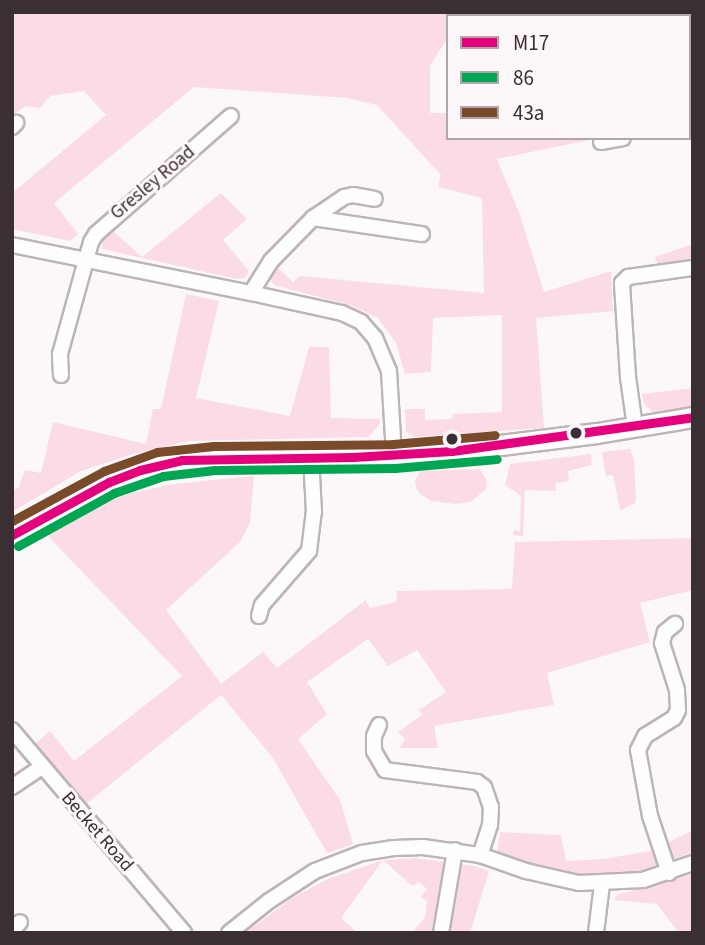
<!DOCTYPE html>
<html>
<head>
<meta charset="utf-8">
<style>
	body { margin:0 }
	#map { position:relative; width:705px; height:945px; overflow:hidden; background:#fcf8fa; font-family:"Source Sans 3",sans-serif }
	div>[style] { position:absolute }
	.green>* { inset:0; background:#fbdbe6 }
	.roads { filter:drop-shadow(2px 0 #bcb5b8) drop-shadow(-2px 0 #bcb5b8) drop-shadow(0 2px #bcb5b8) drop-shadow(0 -2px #bcb5b8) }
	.street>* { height:14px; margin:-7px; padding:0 7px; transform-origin:7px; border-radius:7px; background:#fffefe }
	.secondary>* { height:19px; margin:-9.5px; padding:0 9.5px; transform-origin:9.5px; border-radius:9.5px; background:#fffefe }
	.bus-1>* { height:9px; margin:-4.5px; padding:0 4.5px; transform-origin:4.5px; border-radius:4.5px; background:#e5007d }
	.bus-2>* { height:9px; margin:-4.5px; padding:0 4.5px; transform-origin:4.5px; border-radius:4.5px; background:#00a651 }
	.bus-3>* { height:9px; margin:-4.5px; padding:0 4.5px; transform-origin:4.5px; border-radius:4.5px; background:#7a4b2a }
	.dots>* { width:19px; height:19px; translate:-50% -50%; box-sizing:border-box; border:4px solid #fdf7f9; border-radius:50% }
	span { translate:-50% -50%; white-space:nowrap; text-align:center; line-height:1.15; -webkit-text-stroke:6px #fdf7f9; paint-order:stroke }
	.street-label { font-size:19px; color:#3a3033 }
	.frame { position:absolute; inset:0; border:14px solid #3a3033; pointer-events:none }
	.legend { position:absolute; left:446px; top:14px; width:245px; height:126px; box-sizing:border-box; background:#fdf7f9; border:2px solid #afa7aa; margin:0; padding:9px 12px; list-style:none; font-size:21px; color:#3a3033 }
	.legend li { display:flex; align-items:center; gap:14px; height:35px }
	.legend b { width:35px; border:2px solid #afa7aa }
</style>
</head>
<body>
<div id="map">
	<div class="green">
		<div style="clip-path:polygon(12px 12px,693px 12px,693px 120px,689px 121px,689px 16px,448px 16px,448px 37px,430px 66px,430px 113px,448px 113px,448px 138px,599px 138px,497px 159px,520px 215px,544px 292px,611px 271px,613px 311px,536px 318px,544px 428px,415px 437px,406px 432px,405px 409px,425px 409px,425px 420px,452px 419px,453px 414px,502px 412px,502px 315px,433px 318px,431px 372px,405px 374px,396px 343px,378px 318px,353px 306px,274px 285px,270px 279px,278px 268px,293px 282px,300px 276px,484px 293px,482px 198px,438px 187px,441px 175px,377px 105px,347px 98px,194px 87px,54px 203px,78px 234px,70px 241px,12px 229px,12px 193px,106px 115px,84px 91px,50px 96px,40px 108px,26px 106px,12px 115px)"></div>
		<div style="clip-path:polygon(221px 193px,247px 219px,223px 240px,249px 271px,245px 278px,237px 279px,102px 249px,102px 240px,114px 232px,142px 257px)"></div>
		<div style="clip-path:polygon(693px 244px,693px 260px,658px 265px,655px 257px)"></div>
		<div style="clip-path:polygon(186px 294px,219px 301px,196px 398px,290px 416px,309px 347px,329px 347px,331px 418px,380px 419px,379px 425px,368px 437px,188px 441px,133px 454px,81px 471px,12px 512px,12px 491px,19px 487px,25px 470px,41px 473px,53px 422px,146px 444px,153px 409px,161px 409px)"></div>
		<div style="clip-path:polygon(693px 388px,693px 407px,655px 414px,645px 405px,641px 394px)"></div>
		<div style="clip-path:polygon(630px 449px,634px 459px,636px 496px,635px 503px,620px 510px,613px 475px,606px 476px,602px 452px)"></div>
		<div style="clip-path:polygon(591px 454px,592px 465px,568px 471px,569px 481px,555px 483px,556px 491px,525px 490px,523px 536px,513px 535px,514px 529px,520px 532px,521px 496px,505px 485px,510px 464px)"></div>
		<div style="clip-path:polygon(480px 469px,487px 481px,486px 489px,470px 502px,455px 504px,431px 501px,420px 494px,416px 487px,415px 481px,420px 471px)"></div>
		<div style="clip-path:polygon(254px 476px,250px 523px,240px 542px,166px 610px,221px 684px,263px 652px,277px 668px,366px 600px,370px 608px,396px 602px,397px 591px,512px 589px,515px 542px,693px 538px,693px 590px,640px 603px,650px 642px,547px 673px,554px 705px,434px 726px,438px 748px,399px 748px,405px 739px,398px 732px,422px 715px,419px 710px,446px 692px,417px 650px,388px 666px,368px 639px,307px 682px,327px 714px,298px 739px,340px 800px,353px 844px,327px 853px,273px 758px,221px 695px,86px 804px,34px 745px,50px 731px,74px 761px,182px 676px,45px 533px,78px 513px,132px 493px,174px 484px)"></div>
		<div style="clip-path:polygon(693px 830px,693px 852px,643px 871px,601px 876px,561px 872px,497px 853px,500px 832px,561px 835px,566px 861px,603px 859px,651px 851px)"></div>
		<div style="clip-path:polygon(415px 858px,475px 866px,489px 871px,470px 933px,412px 933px,425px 917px,427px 901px,421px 897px,427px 889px,419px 882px,412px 886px,383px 860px,341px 918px,358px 933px,245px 933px,292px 898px,328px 879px,383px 860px)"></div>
		<div style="clip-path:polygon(693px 874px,693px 933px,679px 933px,657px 904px,614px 900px,617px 895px)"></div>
	</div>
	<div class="roads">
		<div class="street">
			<div style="left:12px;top:127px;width:6px;rotate:-45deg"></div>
			<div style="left:689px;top:130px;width:4px;rotate:-14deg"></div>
			<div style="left:601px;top:142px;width:22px;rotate:-10deg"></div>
			<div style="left:313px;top:218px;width:110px;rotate:8.4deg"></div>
			<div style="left:12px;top:245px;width:244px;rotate:11.4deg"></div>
			<div style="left:251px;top:293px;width:93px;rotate:12.4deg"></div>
			<div style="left:342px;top:313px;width:21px;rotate:25deg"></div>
			<div style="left:361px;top:322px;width:21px;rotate:49deg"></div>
			<div style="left:375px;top:338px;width:36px;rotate:67deg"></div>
			<div style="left:389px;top:371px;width:85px;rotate:86.6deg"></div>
			<div style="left:251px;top:293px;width:38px;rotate:-58deg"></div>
			<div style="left:271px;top:261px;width:60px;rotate:-45.7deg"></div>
			<div style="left:313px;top:218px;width:37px;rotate:-34deg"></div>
			<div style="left:344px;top:197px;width:9px;rotate:-13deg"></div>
			<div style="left:353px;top:195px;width:22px;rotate:10deg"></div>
			<div style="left:61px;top:375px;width:21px;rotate:-93deg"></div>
			<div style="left:60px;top:354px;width:116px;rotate:-74.5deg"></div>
			<div style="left:91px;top:242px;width:9px;rotate:-58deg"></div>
			<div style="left:96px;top:234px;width:179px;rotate:-41.2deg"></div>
			<div style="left:635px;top:427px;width:50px;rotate:-98deg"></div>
			<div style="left:628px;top:377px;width:94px;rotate:-93.7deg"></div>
			<div style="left:622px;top:283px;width:8px;rotate:-45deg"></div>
			<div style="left:628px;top:277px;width:66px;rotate:-7.9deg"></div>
			<div style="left:259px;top:616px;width:11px;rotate:-75deg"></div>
			<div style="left:262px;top:605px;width:72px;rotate:-49deg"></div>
			<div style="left:309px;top:551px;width:39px;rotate:-83deg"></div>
			<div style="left:314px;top:512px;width:55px;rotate:-93.1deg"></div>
			<div style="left:379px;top:725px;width:12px;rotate:114deg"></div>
			<div style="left:374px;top:736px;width:15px;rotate:90deg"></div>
			<div style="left:374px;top:751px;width:22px;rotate:60deg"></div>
			<div style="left:385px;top:770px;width:93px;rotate:7.4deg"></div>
			<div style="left:477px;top:782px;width:9px;rotate:36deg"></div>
			<div style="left:484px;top:787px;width:21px;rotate:71deg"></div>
			<div style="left:491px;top:807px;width:18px;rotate:93deg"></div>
			<div style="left:490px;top:825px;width:32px;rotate:108deg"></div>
			<div style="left:12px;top:730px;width:266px;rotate:49.7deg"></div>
			<div style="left:12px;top:787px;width:36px;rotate:-34deg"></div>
			<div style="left:669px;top:873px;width:60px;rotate:-108.4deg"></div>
			<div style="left:650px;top:816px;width:67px;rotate:-100.3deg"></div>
			<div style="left:638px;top:750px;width:16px;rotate:-63deg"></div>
			<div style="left:645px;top:736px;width:34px;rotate:-32deg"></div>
			<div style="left:674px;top:718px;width:9px;rotate:-63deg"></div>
			<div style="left:678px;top:710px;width:20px;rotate:-93deg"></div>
			<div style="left:677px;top:690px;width:49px;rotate:-107.7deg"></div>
			<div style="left:662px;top:643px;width:11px;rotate:-75deg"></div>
			<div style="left:665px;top:632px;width:13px;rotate:-39deg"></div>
			<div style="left:12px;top:930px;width:11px;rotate:-45deg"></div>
			<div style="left:229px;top:933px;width:51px;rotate:-38.7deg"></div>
			<div style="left:269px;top:901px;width:55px;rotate:-33.1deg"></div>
			<div style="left:315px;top:871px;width:50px;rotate:-21deg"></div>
			<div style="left:362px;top:853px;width:32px;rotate:-9deg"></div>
			<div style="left:394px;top:848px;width:29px;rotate:-2deg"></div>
			<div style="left:423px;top:847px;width:58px;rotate:8deg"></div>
			<div style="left:480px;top:855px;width:49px;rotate:19.2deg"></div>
			<div style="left:526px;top:871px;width:54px;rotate:12.8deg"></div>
			<div style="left:579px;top:883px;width:64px;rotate:-2.7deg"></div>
			<div style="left:643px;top:880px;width:53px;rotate:-18.8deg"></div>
			<div style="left:441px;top:933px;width:84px;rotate:-80.4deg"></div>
			<div style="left:596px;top:933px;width:49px;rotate:-83deg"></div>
		</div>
		<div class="secondary">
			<div style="left:12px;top:535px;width:111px;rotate:-28.7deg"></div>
			<div style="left:109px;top:482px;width:33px;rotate:-21deg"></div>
			<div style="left:140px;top:470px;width:43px;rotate:-13.4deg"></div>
			<div style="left:182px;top:460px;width:171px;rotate:-1deg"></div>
			<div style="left:353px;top:457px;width:99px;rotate:-3.5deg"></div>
			<div style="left:452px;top:451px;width:146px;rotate:-7.1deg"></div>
			<div style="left:597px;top:433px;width:97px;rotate:-9.5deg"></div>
		</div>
	</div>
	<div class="bus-1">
		<div style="left:12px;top:535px;width:111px;rotate:-28.7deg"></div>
		<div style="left:109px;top:482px;width:33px;rotate:-21deg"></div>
		<div style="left:140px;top:470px;width:43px;rotate:-13.4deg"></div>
		<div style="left:182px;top:460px;width:171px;rotate:-1deg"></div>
		<div style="left:353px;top:457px;width:99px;rotate:-3.5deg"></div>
		<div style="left:452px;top:451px;width:243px;rotate:-8deg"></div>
	</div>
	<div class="bus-2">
		<div style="left:18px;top:546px;width:110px;rotate:-28.9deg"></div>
		<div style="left:114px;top:493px;width:52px;rotate:-19.1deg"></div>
		<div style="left:163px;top:476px;width:52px;rotate:-6.6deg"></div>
		<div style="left:215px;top:470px;width:180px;rotate:-0.6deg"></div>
		<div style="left:395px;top:468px;width:102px;rotate:-5deg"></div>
	</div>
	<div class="bus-3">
		<div style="left:12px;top:521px;width:105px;rotate:-28.5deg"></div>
		<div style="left:104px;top:471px;width:56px;rotate:-19.7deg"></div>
		<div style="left:157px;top:452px;width:57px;rotate:-6deg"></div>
		<div style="left:214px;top:446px;width:179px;rotate:-0.6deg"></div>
		<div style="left:393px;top:444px;width:102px;rotate:-5deg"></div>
	</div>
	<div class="dots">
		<div style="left:576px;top:433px;background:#3a3033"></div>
		<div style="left:452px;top:439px;background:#3a3033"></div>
	</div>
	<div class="street-label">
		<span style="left:153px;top:183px;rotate:-40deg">Gresley Road</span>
		<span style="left:97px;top:832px;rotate:49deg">Becket Road</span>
	</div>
	<div class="frame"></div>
	<ul class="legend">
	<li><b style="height:9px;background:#e5007d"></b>M17</li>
	<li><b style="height:9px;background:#00a651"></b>86</li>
	<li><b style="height:9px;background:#7a4b2a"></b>43a</li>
	</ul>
</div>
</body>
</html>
